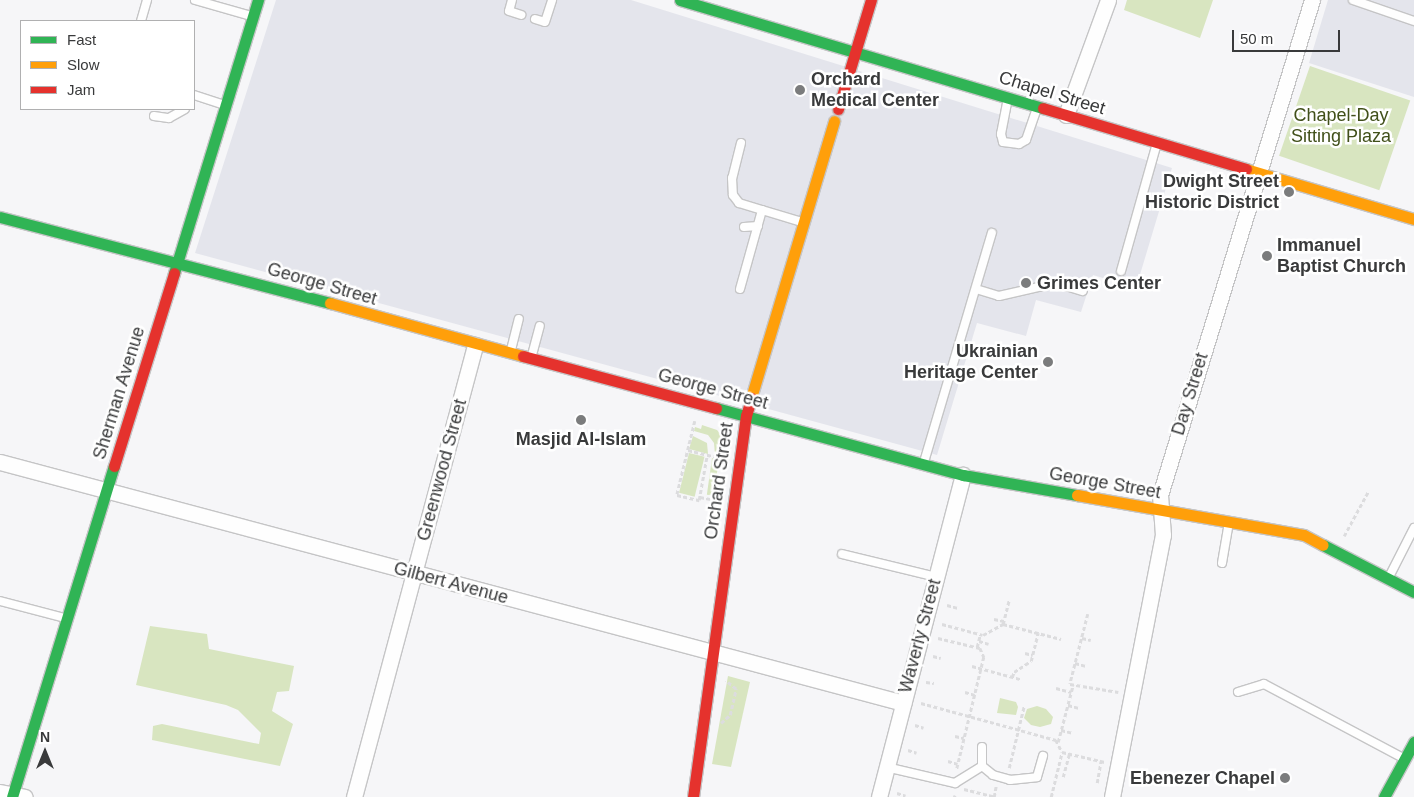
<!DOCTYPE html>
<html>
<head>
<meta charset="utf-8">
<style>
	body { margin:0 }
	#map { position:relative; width:1414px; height:797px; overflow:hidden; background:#f6f6f8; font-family:Arial,sans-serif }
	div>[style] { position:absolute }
	.built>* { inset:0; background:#e4e5ec }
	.green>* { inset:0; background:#d8e5c0; transform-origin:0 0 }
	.path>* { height:2.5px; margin-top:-1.25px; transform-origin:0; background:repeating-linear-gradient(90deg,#dcdcde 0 4px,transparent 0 6.5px) }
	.roads { filter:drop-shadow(1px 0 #c5c5c6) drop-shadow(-1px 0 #c5c5c6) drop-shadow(0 1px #c5c5c6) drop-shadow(0 -1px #c5c5c6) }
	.lane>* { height:8px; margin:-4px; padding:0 4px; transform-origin:4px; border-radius:4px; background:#fefefe }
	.street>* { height:15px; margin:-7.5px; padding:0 7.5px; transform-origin:7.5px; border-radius:7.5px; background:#fefefe }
	.fast>* { height:11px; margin:-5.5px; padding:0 5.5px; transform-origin:5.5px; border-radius:5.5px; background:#30b455 }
	.slow>* { height:11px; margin:-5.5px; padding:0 5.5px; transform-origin:5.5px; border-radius:5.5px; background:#ff9f0a }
	.jam>* { height:11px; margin:-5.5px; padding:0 5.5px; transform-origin:5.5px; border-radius:5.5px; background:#e5322d }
	.dots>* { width:14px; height:14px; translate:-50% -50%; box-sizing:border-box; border:2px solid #fff; border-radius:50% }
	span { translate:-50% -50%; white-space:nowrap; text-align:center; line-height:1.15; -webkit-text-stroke:5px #fff; paint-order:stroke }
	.poi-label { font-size:18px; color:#393a3b; font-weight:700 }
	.left { translate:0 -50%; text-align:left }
	.right { translate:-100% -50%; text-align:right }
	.street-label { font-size:18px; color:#393a3b }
	.park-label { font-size:18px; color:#41501a }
	.legend { position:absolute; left:20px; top:20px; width:175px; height:90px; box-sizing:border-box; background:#fff; border:1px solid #b0b0b1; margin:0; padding:6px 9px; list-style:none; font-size:15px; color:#393a3b }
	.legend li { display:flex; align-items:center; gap:10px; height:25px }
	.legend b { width:25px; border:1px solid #b0b0b1 }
	.north { position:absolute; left:20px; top:727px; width:50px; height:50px; -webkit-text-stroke:4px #fff; paint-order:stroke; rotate:0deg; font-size:14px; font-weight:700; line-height:20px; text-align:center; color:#393a3b }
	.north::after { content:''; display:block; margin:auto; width:18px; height:22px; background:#393a3b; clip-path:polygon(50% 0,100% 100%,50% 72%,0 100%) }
	.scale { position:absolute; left:1232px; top:30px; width:108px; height:22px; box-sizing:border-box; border:2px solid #393a3b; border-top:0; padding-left:6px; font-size:15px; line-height:18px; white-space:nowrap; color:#393a3b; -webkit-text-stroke:4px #fff; paint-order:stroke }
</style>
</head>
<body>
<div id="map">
	<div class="built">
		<div style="clip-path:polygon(276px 0,631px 0,1172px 168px,1136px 288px,1093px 275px,1081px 312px,1036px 300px,1026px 336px,977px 323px,937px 455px,195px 253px)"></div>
		<div style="clip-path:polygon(1328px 0,1414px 0,1414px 97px,1309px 63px)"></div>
	</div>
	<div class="green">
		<div style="clip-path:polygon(1127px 0,1213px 0,1200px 38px,1124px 10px)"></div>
		<div style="left:1310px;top:66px;width:106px;height:95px;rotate:19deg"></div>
		<div style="clip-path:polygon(702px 425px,717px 430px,722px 436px,719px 452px,715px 455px,714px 443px,708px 435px,694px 431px,695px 427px,701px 429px)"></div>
		<div style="clip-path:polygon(693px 436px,707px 443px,708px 454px,689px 449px)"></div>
		<div style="left:689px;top:453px;width:16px;height:41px;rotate:14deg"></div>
		<div style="left:712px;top:458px;width:7px;height:37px;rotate:8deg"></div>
		<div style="clip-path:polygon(150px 626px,207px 634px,209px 649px,294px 666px,289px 691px,277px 692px,272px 711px,293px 724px,280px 766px,152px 740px,153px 726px,162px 724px,259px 744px,261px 733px,238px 710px,226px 705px,136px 685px)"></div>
		<div style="clip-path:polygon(728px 676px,750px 682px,731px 767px,712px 764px)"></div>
		<div style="clip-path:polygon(1000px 698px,1016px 702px,1018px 707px,1016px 715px,997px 713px)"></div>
		<div style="clip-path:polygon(1037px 706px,1046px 709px,1053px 717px,1051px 724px,1040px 727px,1031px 725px,1024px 718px,1027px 709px)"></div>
	</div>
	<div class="path">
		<div style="left:695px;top:421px;width:76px;rotate:103.7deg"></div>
		<div style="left:677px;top:495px;width:23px;rotate:13deg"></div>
		<div style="left:699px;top:500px;width:46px;rotate:-79.9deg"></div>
		<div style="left:688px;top:450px;width:34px;rotate:14deg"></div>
		<div style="left:700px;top:497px;width:15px;rotate:11deg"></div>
		<div style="left:1344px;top:536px;width:52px;rotate:-61.5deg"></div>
		<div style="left:947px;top:605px;width:11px;rotate:15deg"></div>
		<div style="left:1088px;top:614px;width:72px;rotate:104.4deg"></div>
		<div style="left:1070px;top:684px;width:49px;rotate:9.5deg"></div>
		<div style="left:994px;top:619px;width:10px;rotate:11deg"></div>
		<div style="left:942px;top:624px;width:42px;rotate:15deg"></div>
		<div style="left:983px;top:635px;width:23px;rotate:-29deg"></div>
		<div style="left:1003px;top:624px;width:25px;rotate:-76deg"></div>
		<div style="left:1003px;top:624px;width:60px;rotate:14.5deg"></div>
		<div style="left:938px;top:638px;width:43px;rotate:13.4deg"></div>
		<div style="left:980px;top:648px;width:10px;rotate:66deg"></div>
		<div style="left:984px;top:657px;width:115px;rotate:103.6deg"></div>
		<div style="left:1082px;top:638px;width:9px;rotate:13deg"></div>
		<div style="left:979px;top:641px;width:10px;rotate:17deg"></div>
		<div style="left:977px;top:647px;width:12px;rotate:-76deg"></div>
		<div style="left:1025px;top:653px;width:8px;rotate:14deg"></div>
		<div style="left:933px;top:656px;width:8px;rotate:14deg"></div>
		<div style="left:1075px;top:663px;width:11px;rotate:15deg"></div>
		<div style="left:972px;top:666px;width:50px;rotate:15.2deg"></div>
		<div style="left:1012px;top:677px;width:5px;rotate:-68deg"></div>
		<div style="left:1014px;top:672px;width:20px;rotate:-33deg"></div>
		<div style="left:1031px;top:661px;width:29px;rotate:-76deg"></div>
		<div style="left:926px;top:682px;width:8px;rotate:7deg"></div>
		<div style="left:1056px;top:688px;width:16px;rotate:15deg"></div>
		<div style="left:965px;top:692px;width:10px;rotate:17deg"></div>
		<div style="left:921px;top:703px;width:140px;rotate:15.3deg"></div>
		<div style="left:1056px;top:740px;width:13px;rotate:63deg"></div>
		<div style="left:1062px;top:752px;width:44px;rotate:13.1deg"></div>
		<div style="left:1068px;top:705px;width:11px;rotate:15deg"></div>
		<div style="left:721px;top:723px;width:12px;rotate:-42deg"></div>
		<div style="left:730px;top:715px;width:27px;rotate:-77deg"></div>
		<div style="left:736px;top:689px;width:13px;rotate:-141deg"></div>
		<div style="left:915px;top:725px;width:9px;rotate:18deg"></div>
		<div style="left:1061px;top:730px;width:12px;rotate:14deg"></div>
		<div style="left:955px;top:736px;width:9px;rotate:13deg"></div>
		<div style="left:1058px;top:742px;width:59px;rotate:-75.3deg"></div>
		<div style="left:908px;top:750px;width:9px;rotate:18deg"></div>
		<div style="left:948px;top:761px;width:10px;rotate:17deg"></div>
		<div style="left:1009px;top:768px;width:64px;rotate:-76.4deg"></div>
		<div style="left:1063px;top:777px;width:24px;rotate:-75deg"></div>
		<div style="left:1097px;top:783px;width:22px;rotate:-80deg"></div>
		<div style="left:964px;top:789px;width:32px;rotate:14deg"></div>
		<div style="left:897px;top:793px;width:9px;rotate:18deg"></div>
		<div style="left:954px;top:797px;width:2px;rotate:-63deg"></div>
		<div style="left:994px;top:797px;width:11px;rotate:-80deg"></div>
		<div style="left:1051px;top:797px;width:46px;rotate:-76.3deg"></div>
	</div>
	<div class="roads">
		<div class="lane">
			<div style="left:195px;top:0;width:58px;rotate:15.9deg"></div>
			<div style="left:512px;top:0;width:11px;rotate:105deg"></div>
			<div style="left:509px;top:11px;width:13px;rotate:18deg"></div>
			<div style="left:1353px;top:0;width:65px;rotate:19deg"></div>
			<div style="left:535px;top:19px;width:10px;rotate:17deg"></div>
			<div style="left:545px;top:22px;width:23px;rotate:-72deg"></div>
			<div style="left:141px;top:21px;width:22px;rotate:-74deg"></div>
			<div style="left:194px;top:95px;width:33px;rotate:18deg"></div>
			<div style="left:1008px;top:98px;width:37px;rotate:101deg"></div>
			<div style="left:1001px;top:134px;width:8px;rotate:76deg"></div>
			<div style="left:1003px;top:142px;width:16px;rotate:7deg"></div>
			<div style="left:1019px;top:144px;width:8px;rotate:-30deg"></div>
			<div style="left:1026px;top:140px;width:34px;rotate:-71deg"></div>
			<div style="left:154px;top:116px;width:15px;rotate:8deg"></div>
			<div style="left:169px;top:118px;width:18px;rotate:-29deg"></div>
			<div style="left:741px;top:143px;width:36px;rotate:104deg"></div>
			<div style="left:732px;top:178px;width:17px;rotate:87deg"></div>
			<div style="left:733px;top:195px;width:10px;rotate:53deg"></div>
			<div style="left:739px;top:203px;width:24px;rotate:17deg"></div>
			<div style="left:744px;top:227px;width:14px;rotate:-4deg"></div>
			<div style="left:1121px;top:271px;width:133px;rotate:-74.3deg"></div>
			<div style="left:740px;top:289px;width:82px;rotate:-74.4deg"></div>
			<div style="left:762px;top:210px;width:42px;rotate:16.7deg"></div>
			<div style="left:976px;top:289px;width:24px;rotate:17deg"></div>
			<div style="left:999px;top:296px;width:58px;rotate:-12.8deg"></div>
			<div style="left:1056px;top:283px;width:28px;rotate:17deg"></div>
			<div style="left:511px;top:350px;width:32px;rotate:-76deg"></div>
			<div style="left:532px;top:355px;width:30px;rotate:-75deg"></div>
			<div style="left:924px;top:462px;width:239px;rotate:-73.5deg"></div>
			<div style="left:842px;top:554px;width:97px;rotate:13.7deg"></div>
			<div style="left:1222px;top:563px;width:42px;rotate:-80.3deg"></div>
			<div style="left:1389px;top:577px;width:55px;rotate:-63deg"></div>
			<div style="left:0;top:601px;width:67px;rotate:14.7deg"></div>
			<div style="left:1238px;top:692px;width:27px;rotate:-17deg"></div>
			<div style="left:1264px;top:684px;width:157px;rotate:28deg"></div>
			<div style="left:982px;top:747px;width:19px;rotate:90deg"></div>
			<div style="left:982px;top:766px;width:14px;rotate:39deg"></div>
			<div style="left:993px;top:775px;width:18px;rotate:16deg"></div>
			<div style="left:1010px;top:780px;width:27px;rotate:-6deg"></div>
			<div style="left:1037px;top:777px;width:22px;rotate:-74deg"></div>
			<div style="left:886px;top:767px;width:71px;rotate:13.1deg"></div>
			<div style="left:955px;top:783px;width:32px;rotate:-32deg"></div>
		</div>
		<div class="street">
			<div style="left:1066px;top:115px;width:122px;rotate:-69.9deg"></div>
			<div style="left:0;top:462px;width:935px;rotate:14.94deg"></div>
			<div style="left:0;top:792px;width:25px;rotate:11deg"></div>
			<div style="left:354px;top:797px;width:468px;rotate:-75deg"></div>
			<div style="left:879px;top:797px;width:333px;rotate:-75.4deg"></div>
			<div style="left:1112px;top:797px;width:267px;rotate:-79deg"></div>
			<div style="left:1163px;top:535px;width:40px;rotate:-94.3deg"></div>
			<div style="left:1160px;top:495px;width:518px;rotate:-72.93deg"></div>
		</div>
		<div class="fast">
			<div style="left:680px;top:0;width:379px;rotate:16.6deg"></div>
			<div style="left:0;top:217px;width:341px;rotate:14.6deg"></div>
			<div style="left:174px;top:273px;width:286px;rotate:-72.9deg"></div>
			<div style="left:716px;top:408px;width:256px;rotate:15.2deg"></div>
			<div style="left:963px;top:475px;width:116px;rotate:10deg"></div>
			<div style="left:1323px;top:545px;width:102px;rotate:27.3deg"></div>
			<div style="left:12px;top:797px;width:346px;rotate:-72.9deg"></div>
			<div style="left:1384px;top:797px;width:63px;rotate:-61.4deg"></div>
		</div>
		<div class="slow">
			<div style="left:1246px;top:169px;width:175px;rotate:16.6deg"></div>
			<div style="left:330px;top:303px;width:200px;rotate:15.4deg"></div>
			<div style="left:751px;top:398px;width:289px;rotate:-73.3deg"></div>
			<div style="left:1077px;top:495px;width:230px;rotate:10deg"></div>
			<div style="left:1304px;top:535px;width:21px;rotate:28deg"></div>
		</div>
		<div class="jam">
			<div style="left:1043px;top:108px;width:212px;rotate:16.7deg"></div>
			<div style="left:838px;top:109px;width:114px;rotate:-73.2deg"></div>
			<div style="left:523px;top:356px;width:200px;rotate:15.1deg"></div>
			<div style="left:114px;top:466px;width:202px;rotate:-72.7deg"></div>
			<div style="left:693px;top:797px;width:385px;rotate:-82.1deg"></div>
			<div style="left:746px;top:416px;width:19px;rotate:-74deg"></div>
		</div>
	</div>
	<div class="dots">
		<div style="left:800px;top:90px;background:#7b7c7d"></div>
		<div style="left:1289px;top:192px;background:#7b7c7d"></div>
		<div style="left:1267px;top:256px;background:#7b7c7d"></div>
		<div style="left:1026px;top:283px;background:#7b7c7d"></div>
		<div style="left:1048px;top:362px;background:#7b7c7d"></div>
		<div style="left:581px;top:420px;background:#7b7c7d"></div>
		<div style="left:1285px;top:778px;background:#7b7c7d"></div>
	</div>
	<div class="poi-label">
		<span class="left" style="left:811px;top:90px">Orchard<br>Medical Center</span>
		<span class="right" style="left:1279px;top:192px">Dwight Street<br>Historic District</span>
		<span class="left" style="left:1277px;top:256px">Immanuel<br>Baptist Church</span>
		<span class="left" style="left:1037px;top:283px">Grimes Center</span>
		<span class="right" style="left:1038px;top:362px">Ukrainian<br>Heritage Center</span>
		<span style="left:581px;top:439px">Masjid Al-Islam</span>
		<span class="right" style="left:1275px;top:778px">Ebenezer Chapel</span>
	</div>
	<div class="street-label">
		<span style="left:1052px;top:93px;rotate:17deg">Chapel Street</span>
		<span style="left:322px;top:284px;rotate:16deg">George Street</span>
		<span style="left:713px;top:389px;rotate:15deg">George Street</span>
		<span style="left:119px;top:393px;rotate:-73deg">Sherman Avenue</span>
		<span style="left:1190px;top:394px;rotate:-73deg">Day Street</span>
		<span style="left:442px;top:470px;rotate:-75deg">Greenwood Street</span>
		<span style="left:719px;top:481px;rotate:-82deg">Orchard Street</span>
		<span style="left:1105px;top:483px;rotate:10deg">George Street</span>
		<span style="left:451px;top:583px;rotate:15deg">Gilbert Avenue</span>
		<span style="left:920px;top:636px;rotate:-75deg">Waverly Street</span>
	</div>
	<div class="park-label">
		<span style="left:1341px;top:126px">Chapel-Day<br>Sitting Plaza</span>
	</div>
	<ul class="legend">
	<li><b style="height:6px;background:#30b455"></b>Fast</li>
	<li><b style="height:6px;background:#ff9f0a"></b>Slow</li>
	<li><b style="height:6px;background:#e5322d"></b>Jam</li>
	</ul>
	<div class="north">N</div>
	<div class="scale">50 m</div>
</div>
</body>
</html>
